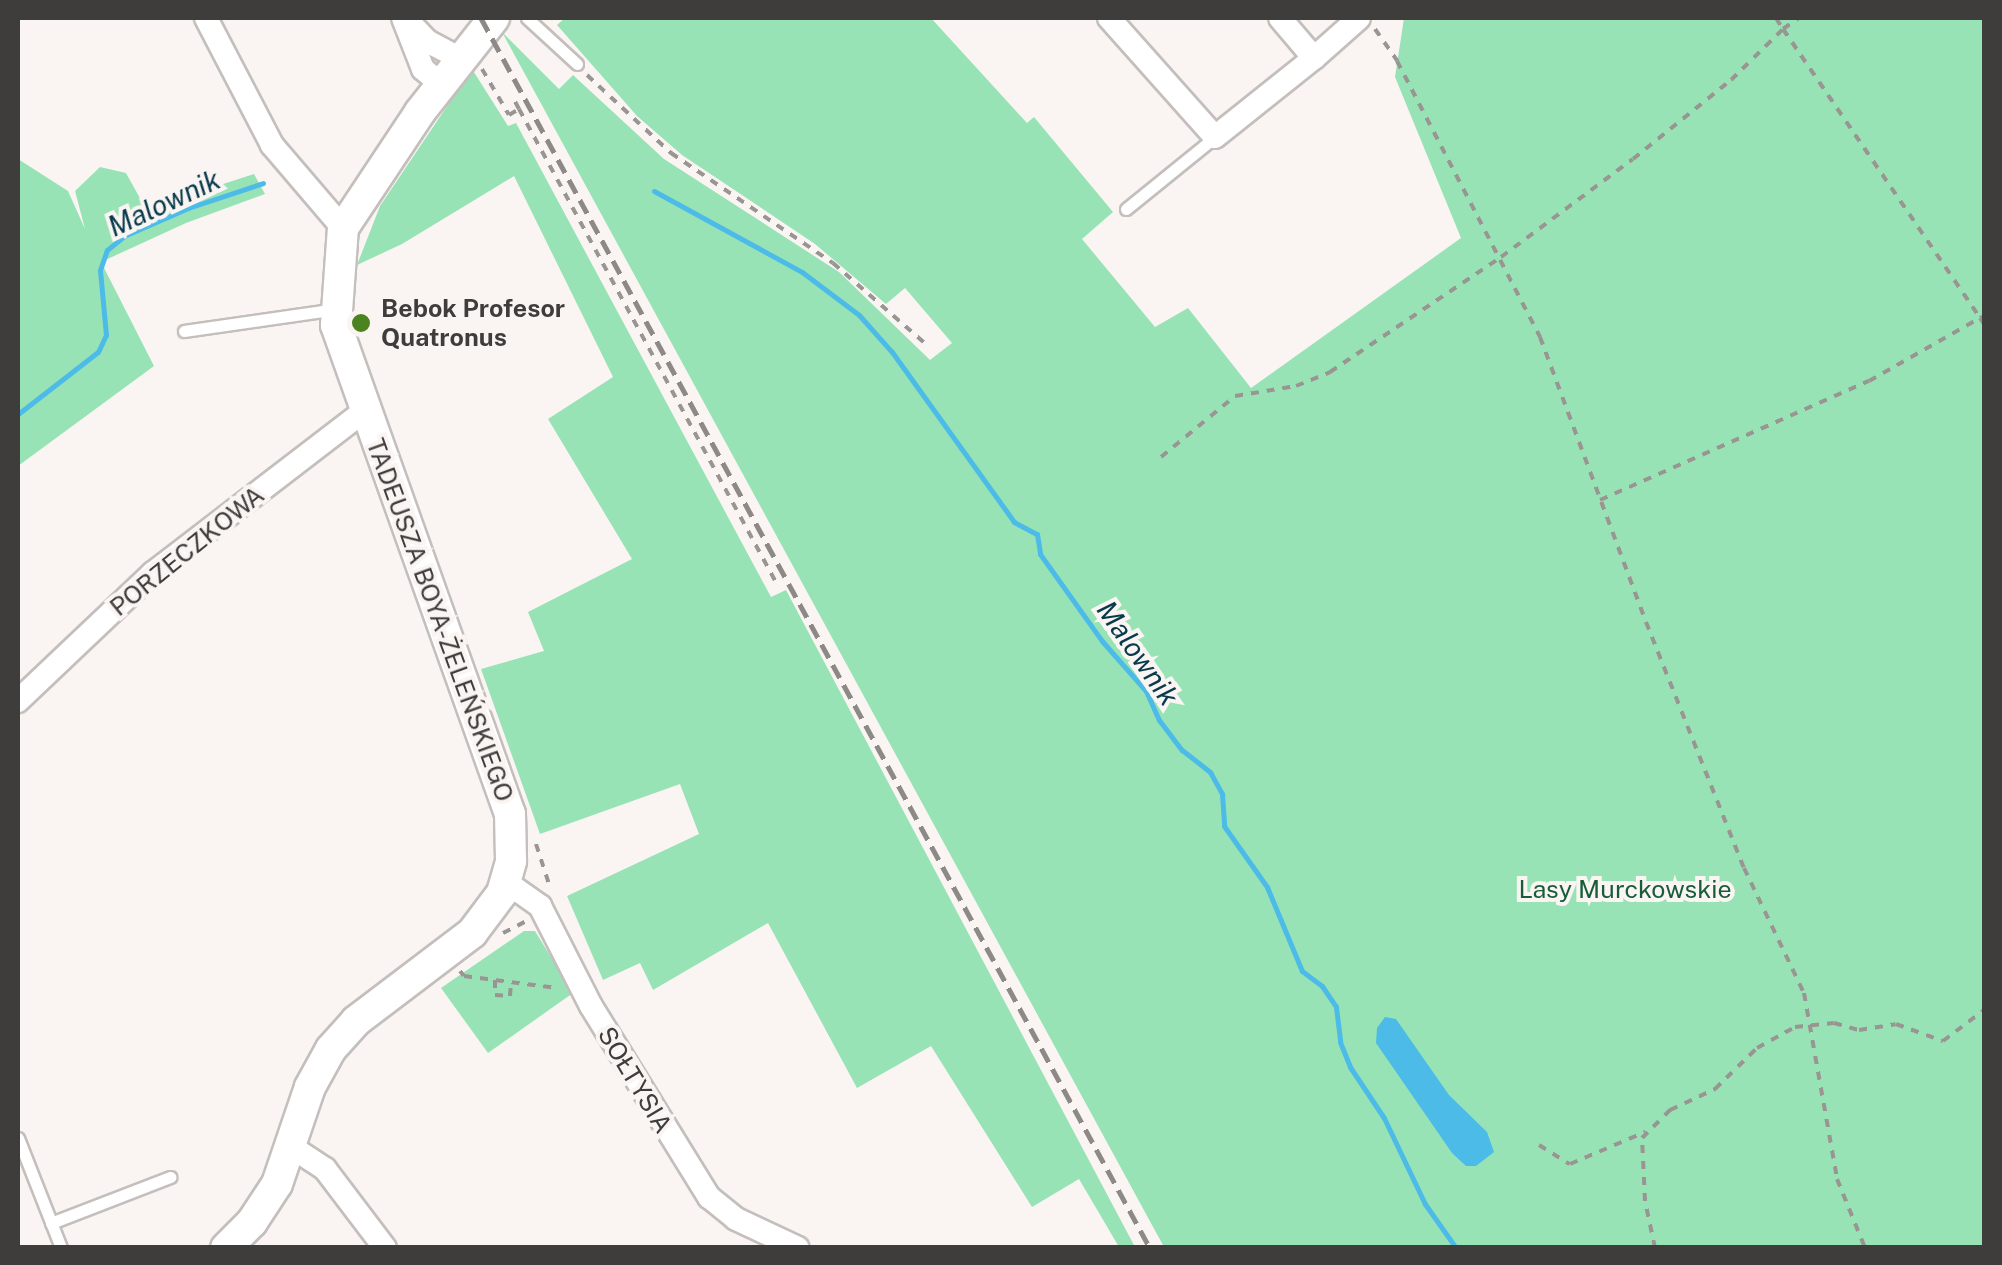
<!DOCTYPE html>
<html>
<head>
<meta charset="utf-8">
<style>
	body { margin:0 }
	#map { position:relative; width:2002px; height:1265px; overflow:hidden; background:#faf5f2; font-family:"Public Sans",sans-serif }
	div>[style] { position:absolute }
	.green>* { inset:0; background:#98e3b5 }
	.water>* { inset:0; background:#4cbbe8 }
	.stream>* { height:5px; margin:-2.5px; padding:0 2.5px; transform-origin:2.5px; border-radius:2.5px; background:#4cbbe8 }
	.path>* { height:4px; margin-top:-2px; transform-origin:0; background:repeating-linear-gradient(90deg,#989592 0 8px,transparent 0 16px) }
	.roads { filter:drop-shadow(2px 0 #c4bfbc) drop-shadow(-2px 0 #c4bfbc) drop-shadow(0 2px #c4bfbc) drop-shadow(0 -2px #c4bfbc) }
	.lane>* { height:11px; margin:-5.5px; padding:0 5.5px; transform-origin:5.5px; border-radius:5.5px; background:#fff }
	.street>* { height:22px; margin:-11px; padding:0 11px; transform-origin:11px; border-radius:11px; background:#fff }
	.secondary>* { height:30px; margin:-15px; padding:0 15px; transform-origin:15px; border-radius:15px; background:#fff }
	.rail>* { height:5px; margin-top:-2.5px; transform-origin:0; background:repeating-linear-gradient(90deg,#8d8987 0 15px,transparent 0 23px) }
	.dots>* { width:28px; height:28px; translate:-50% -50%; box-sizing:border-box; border:5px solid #faf5f2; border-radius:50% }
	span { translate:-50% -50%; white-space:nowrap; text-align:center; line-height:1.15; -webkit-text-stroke:8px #faf5f2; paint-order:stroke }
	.poi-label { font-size:25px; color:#3f3d3b; font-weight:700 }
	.left { translate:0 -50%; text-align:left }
	.street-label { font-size:25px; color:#3f3d3b }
	.park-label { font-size:25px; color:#185d3a }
	.water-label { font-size:28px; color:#073a4c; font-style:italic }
	.frame { position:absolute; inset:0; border:20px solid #3f3d3b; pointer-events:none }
</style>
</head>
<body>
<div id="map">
	<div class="green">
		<div style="clip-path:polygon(565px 18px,931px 18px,1027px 123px,1034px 117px,1113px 212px,1082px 239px,1155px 327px,1188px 308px,1251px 388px,1461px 238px,1395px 77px,1404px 18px,1984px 18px,1984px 1247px,1164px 1247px,502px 32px,559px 89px,573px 75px,664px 159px,839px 272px,930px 360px,952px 343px,905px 288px,886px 304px,815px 244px,682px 155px,637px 116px,557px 25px)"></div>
		<div style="clip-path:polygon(472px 69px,508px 126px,516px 123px,771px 597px,786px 590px,1135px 1247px,1119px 1247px,1079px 1179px,1032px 1207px,931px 1046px,857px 1088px,768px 923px,653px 990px,640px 963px,603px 980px,567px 896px,699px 834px,680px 784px,540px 834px,481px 669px,544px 651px,528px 612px,632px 559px,548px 419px,613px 377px,514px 176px,402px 244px,357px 265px,380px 206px)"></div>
		<div style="clip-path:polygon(18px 159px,68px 191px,85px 229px,75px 191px,100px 167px,126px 173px,146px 209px,254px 174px,265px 194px,186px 223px,101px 262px,154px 366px,18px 466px)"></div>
		<div style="clip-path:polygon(524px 931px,535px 931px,573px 993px,488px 1053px,441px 988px)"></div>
	</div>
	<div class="water">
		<div style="clip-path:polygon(1385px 1017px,1396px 1019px,1449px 1095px,1487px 1132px,1494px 1152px,1476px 1166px,1466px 1166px,1452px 1153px,1376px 1043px,1377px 1028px)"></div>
	</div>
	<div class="stream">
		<div style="left:654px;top:191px;width:169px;rotate:28.7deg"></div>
		<div style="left:802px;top:272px;width:71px;rotate:37deg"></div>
		<div style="left:859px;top:315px;width:50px;rotate:48.3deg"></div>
		<div style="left:892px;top:352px;width:209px;rotate:54.3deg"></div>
		<div style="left:1014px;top:522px;width:26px;rotate:28deg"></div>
		<div style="left:1037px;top:534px;width:20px;rotate:81deg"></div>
		<div style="left:1040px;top:554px;width:107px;rotate:54.5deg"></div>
		<div style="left:1102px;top:641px;width:67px;rotate:48.7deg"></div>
		<div style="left:1146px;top:691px;width:32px;rotate:66deg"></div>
		<div style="left:1159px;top:720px;width:38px;rotate:53deg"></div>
		<div style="left:1182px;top:750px;width:36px;rotate:38deg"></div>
		<div style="left:1210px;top:772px;width:25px;rotate:61deg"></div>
		<div style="left:1222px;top:794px;width:32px;rotate:86deg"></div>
		<div style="left:1224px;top:826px;width:75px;rotate:54.8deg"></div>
		<div style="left:1267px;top:887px;width:91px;rotate:67.4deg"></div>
		<div style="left:1302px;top:971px;width:25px;rotate:37deg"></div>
		<div style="left:1322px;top:986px;width:25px;rotate:56deg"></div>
		<div style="left:1336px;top:1007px;width:35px;rotate:83deg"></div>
		<div style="left:1340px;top:1042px;width:27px;rotate:68deg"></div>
		<div style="left:1350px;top:1067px;width:61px;rotate:56.3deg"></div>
		<div style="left:1384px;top:1118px;width:95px;rotate:64.5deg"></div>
		<div style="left:1425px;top:1204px;width:54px;rotate:54.8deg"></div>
		<div style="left:18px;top:414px;width:101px;rotate:-37.8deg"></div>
		<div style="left:98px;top:352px;width:19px;rotate:-65deg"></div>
		<div style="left:106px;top:335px;width:65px;rotate:-95.3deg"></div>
		<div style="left:100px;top:270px;width:21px;rotate:-71deg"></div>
		<div style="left:107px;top:250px;width:22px;rotate:-39deg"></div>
		<div style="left:124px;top:236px;width:70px;rotate:-23.6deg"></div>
		<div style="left:188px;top:208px;width:79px;rotate:-18.4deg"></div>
	</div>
	<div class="path">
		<div style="left:1776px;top:18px;width:13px;rotate:58deg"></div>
		<div style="left:1783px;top:29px;width:19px;rotate:-35deg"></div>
		<div style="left:1375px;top:29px;width:39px;rotate:55deg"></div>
		<div style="left:1397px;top:61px;width:311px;rotate:62.6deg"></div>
		<div style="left:1540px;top:337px;width:304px;rotate:69.6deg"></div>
		<div style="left:1646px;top:622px;width:265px;rotate:68.3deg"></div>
		<div style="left:1744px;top:868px;width:139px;rotate:64.4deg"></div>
		<div style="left:1804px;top:993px;width:189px;rotate:79.9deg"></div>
		<div style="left:1837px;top:1179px;width:74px;rotate:67.9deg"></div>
		<div style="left:482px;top:69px;width:53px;rotate:59.6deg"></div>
		<div style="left:509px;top:115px;width:12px;rotate:-31deg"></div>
		<div style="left:519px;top:109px;width:15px;rotate:-118deg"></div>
		<div style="left:587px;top:75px;width:115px;rotate:42.9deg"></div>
		<div style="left:671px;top:153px;width:196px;rotate:34.2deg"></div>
		<div style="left:833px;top:263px;width:125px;rotate:41.1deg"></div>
		<div style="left:519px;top:109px;width:543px;rotate:61.5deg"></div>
		<div style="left:1161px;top:457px;width:96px;rotate:-39.5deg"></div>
		<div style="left:1235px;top:396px;width:62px;rotate:-9.3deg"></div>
		<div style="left:1296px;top:386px;width:37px;rotate:-22deg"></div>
		<div style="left:1330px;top:372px;width:206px;rotate:-33.9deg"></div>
		<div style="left:1501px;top:257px;width:164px;rotate:-36.6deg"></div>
		<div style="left:1633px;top:159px;width:126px;rotate:-38.9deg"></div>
		<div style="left:1731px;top:80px;width:73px;rotate:-44.4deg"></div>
		<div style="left:1783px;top:29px;width:350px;rotate:55.7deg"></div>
		<div style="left:1980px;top:318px;width:4px;rotate:-27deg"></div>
		<div style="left:1600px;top:500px;width:294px;rotate:-23.9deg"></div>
		<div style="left:1869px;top:381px;width:128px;rotate:-29.6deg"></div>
		<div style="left:1980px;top:318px;width:7px;rotate:56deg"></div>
		<div style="left:536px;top:844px;width:45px;rotate:72deg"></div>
		<div style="left:503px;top:933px;width:25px;rotate:-27deg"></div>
		<div style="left:460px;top:971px;width:6px;rotate:51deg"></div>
		<div style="left:464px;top:976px;width:94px;rotate:7.4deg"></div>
		<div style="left:495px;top:980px;width:15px;rotate:90deg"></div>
		<div style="left:495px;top:995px;width:15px;rotate:4deg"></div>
		<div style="left:510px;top:996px;width:14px;rotate:-86deg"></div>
		<div style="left:1539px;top:1145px;width:36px;rotate:32deg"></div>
		<div style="left:1570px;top:1164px;width:82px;rotate:-23.1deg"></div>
		<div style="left:1655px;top:1248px;width:48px;rotate:-102deg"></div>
		<div style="left:1645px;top:1201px;width:63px;rotate:-92.7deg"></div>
		<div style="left:1642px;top:1138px;width:40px;rotate:-45deg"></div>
		<div style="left:1670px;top:1110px;width:50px;rotate:-25deg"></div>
		<div style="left:1715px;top:1089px;width:59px;rotate:-44.3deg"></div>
		<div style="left:1757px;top:1048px;width:43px;rotate:-28.9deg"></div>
		<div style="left:1795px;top:1027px;width:39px;rotate:-6deg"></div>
		<div style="left:1834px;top:1023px;width:26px;rotate:16deg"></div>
		<div style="left:1859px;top:1030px;width:37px;rotate:-9deg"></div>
		<div style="left:1896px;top:1024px;width:50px;rotate:19.9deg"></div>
		<div style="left:1943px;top:1041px;width:51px;rotate:-37.1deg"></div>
	</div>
	<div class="roads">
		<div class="lane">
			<div style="left:527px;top:18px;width:68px;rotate:42.6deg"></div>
			<div style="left:1126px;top:209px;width:114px;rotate:-39deg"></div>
			<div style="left:184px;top:331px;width:154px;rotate:-8.2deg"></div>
			<div style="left:18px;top:1138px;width:118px;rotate:68.6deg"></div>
			<div style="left:51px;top:1223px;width:128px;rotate:-21.1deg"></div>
		</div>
		<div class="street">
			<div style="left:206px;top:18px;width:143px;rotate:62.5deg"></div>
			<div style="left:272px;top:145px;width:109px;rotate:49.5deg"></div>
			<div style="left:403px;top:18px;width:55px;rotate:68.6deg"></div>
			<div style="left:423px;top:69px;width:25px;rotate:40deg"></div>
			<div style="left:1109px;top:18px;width:159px;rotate:48.3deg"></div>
			<div style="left:1215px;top:137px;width:127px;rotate:-38.6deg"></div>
			<div style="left:1314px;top:58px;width:52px;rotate:-130.4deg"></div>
			<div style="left:406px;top:19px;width:30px;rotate:46deg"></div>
			<div style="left:427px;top:41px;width:36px;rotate:28deg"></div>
			<div style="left:1314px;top:58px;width:60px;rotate:-41.6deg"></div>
			<div style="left:18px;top:701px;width:186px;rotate:-43.5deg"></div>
			<div style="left:153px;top:573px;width:266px;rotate:-37.5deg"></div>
			<div style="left:506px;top:882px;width:42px;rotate:35.2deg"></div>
			<div style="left:540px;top:906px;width:112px;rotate:63deg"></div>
			<div style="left:591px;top:1006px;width:225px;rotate:58.3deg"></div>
			<div style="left:709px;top:1197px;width:35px;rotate:39deg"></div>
			<div style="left:736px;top:1219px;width:68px;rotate:25.1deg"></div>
			<div style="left:290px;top:1146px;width:42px;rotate:33.3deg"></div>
			<div style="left:325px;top:1169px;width:99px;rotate:52.8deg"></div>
		</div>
		<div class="secondary">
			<div style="left:226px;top:1248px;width:37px;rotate:-45deg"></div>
			<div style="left:252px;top:1222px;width:45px;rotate:-56.7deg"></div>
			<div style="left:277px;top:1184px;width:102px;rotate:-71.2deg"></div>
			<div style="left:310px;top:1087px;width:43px;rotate:-61.1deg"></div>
			<div style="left:331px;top:1049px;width:38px;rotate:-48deg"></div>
			<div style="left:356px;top:1021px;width:146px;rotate:-37.2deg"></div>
			<div style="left:472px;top:933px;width:50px;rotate:-53.1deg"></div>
			<div style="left:502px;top:893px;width:33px;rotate:-74deg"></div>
			<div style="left:511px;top:861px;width:47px;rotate:-91.2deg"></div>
			<div style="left:510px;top:814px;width:519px;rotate:-109.59deg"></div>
			<div style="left:336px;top:325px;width:97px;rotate:-85.9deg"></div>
			<div style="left:343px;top:228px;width:139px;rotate:-56.4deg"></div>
			<div style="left:420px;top:112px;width:120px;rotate:-51.8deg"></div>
		</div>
	</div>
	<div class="rail">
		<div style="left:481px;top:18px;width:1400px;rotate:61.46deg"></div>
	</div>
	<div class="dots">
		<div style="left:361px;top:323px;background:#4a831f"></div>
	</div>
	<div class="poi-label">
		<span class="left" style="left:381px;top:323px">Bebok Profesor<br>Quatronus</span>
	</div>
	<div class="street-label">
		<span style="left:187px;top:551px;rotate:-39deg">PORZECZKOWA</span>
		<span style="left:440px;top:620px;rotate:70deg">TADEUSZA BOYA-ŻELEŃSKIEGO</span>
		<span style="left:635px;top:1080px;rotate:59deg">SOŁTYSIA</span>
	</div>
	<div class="park-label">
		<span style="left:1625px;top:889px">Lasy Murckowskie</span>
	</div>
	<div class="water-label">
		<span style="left:164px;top:203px;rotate:-25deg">Malownik</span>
		<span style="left:1138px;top:653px;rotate:55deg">Malownik</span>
	</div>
	<div class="frame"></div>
</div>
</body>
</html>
